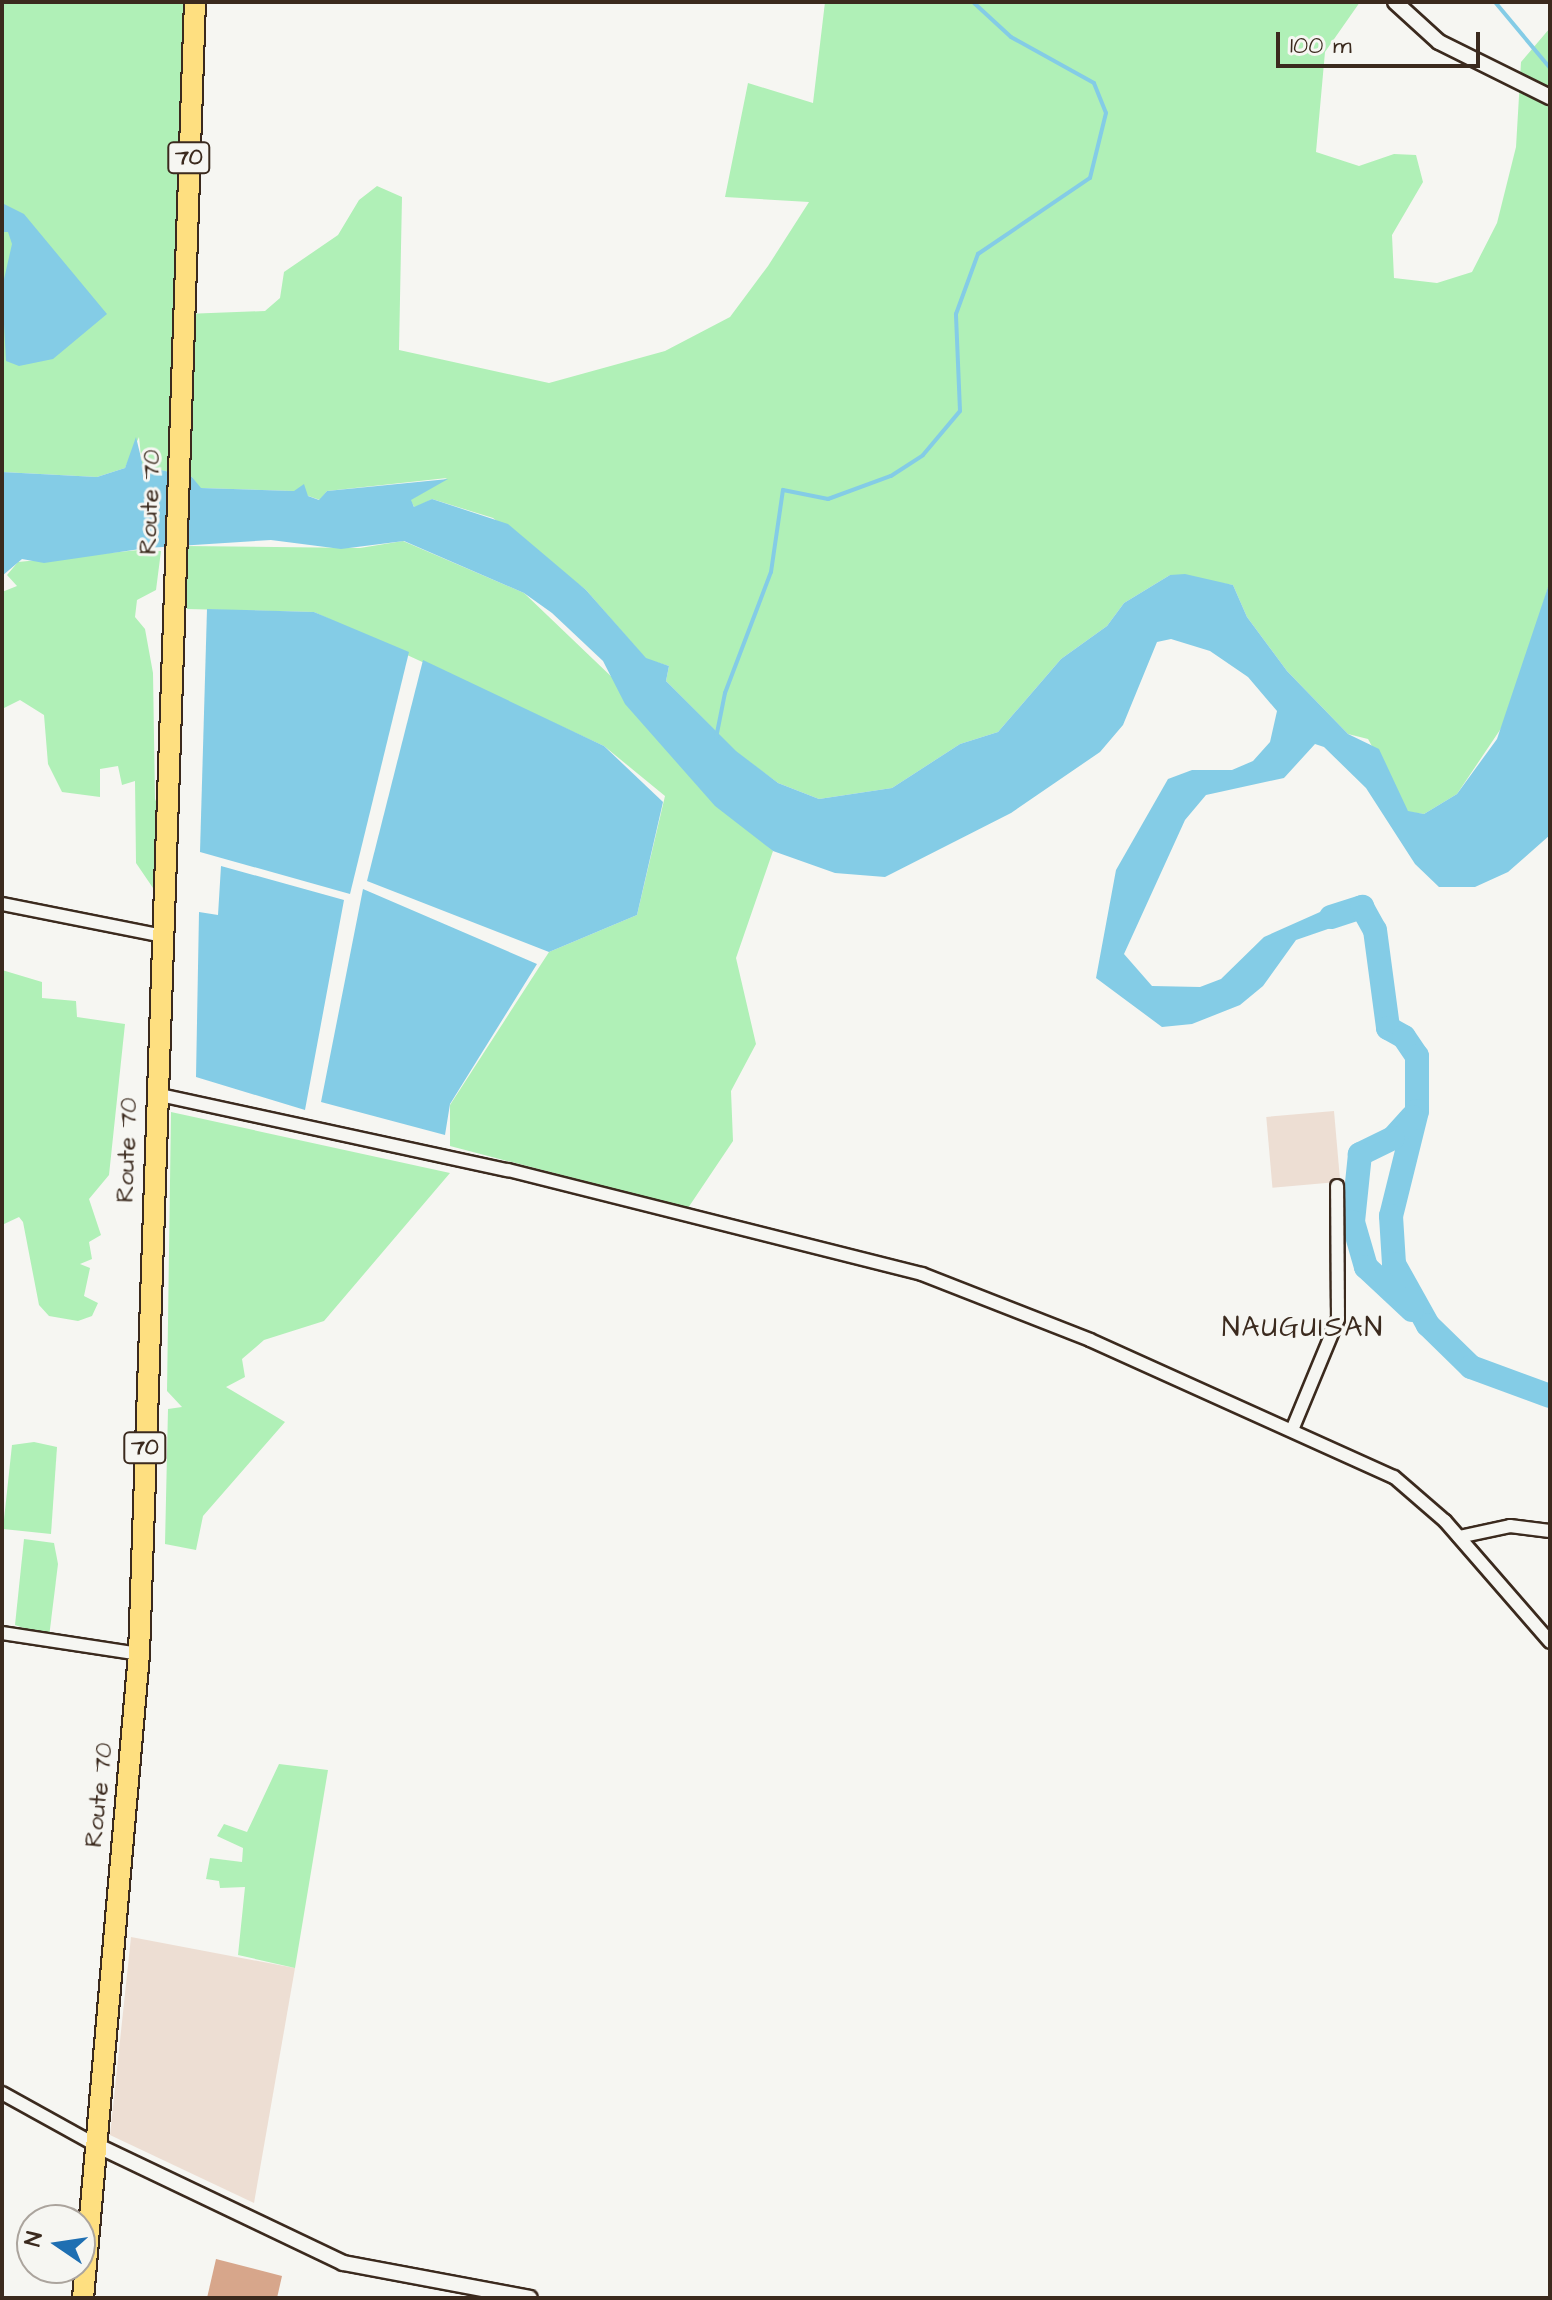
<!DOCTYPE html>
<html>
<head>
<meta charset="utf-8">
<style>
	body { margin:0 }
	#map { position:relative; width:1552px; height:2300px; overflow:hidden; background:#f6f6f2; font-family:"Architects Daughter",sans-serif }
	div>[style] { position:absolute }
	.built>* { inset:0; background:#edded3; transform-origin:0 0 }
	.green>* { inset:0; background:#b0f0b7 }
	.water>* { inset:0; background:#84cce6 }
	.stream>* { height:4px; margin:-2px; padding:0 2px; transform-origin:2px; border-radius:2px; background:#84cce6 }
	.river>* { height:24px; margin:-12px; padding:0 12px; transform-origin:12px; border-radius:12px; background:#84cce6 }
	.building>* { inset:0; background:#d7a68b }
	.roads { filter:drop-shadow(2px 0 #3b2a1e) drop-shadow(-2px 0 #3b2a1e) drop-shadow(0 2px #3b2a1e) drop-shadow(0 -2px #3b2a1e) }
	.minor>* { height:12px; margin:-6px; padding:0 6px; transform-origin:6px; border-radius:6px; background:#f6f6f2 }
	.tertiary>* { height:14px; margin:-7px; padding:0 7px; transform-origin:7px; border-radius:7px; background:#f6f6f2 }
	.trunk>* { height:20px; margin:-10px; padding:0 10px; transform-origin:10px; border-radius:10px; background:#fedf80 }
	span { translate:-50% -50%; white-space:nowrap; text-align:center; line-height:1.15; -webkit-text-stroke:6px #f6f6f2; paint-order:stroke }
	.shield-label span { padding:2px 6px; background:#f6f6f2; border:2px solid; border-radius:6px; -webkit-text-stroke-width:0 }
	.shield-label { font-size:22px; color:#3b2a1e; font-weight:700 }
	.street-label { font-size:24px; color:#3b2a1e }
	.quarter-label { font-size:28px; color:#3b2a1e; letter-spacing:2px }
	.frame { position:absolute; inset:0; border:4px solid #3b2a1e; pointer-events:none }
	.north { position:absolute; left:16px; top:2204px; width:80px; height:80px; box-sizing:border-box; background:#f6f6f2; border:2px solid #aba49d; border-radius:50%; rotate:283deg; font-size:22px; font-weight:700; line-height:32px; text-align:center; color:#3b2a1e }
	.north::after { content:''; display:block; margin:auto; width:28px; height:36px; background:#1f6fb2; clip-path:polygon(50% 0,100% 100%,50% 72%,0 100%) }
	.scale { position:absolute; left:1276px; top:32px; width:204px; height:36px; box-sizing:border-box; border:4px solid #3b2a1e; border-top:0; padding-left:10px; font-size:24px; line-height:28px; white-space:nowrap; color:#3b2a1e; -webkit-text-stroke:6px #f6f6f2; paint-order:stroke }
</style>
</head>
<body>
<div id="map">
	<div class="built">
		<div style="left:1334px;top:1111px;width:71px;height:68px;rotate:85deg"></div>
		<div style="clip-path:polygon(131px 1937px,295px 1968px,254px 2203px,110px 2135px)"></div>
	</div>
	<div class="green">
		<div style="clip-path:polygon(2px 2px,195px 2px,185px 314px,265px 311px,280px 298px,284px 272px,338px 235px,359px 200px,377px 186px,402px 197px,399px 350px,549px 383px,665px 351px,730px 317px,768px 266px,809px 202px,725px 197px,748px 83px,813px 103px,825px 2px,1360px 2px,1325px 52px,1316px 152px,1359px 166px,1394px 154px,1416px 155px,1423px 182px,1392px 235px,1394px 278px,1437px 283px,1472px 272px,1497px 223px,1516px 147px,1521px 62px,1550px 28px,1550px 581px,1508px 718px,1457px 794px,1424px 814px,1408px 812px,1368px 739px,1348px 734px,1287px 671px,1247px 617px,1233px 585px,1170px 575px,1124px 603px,1107px 626px,1061px 659px,998px 732px,960px 744px,892px 788px,819px 799px,778px 783px,736px 752px,666px 681px,669px 666px,646px 659px,586px 590px,493px 518px,432px 499px,415px 508px,410px 500px,447px 478px,327px 491px,320px 500px,294px 491px,200px 488px,192px 477px,142px 466px,139px 437px,125px 468px,97px 477px,2px 472px)"></div>
		<div style="clip-path:polygon(403px 541px,524px 593px,617px 682px,698px 786px,773px 851px,736px 958px,756px 1044px,731px 1091px,733px 1141px,688px 1208px,450px 1146px,450px 1105px,549px 952px,637px 915px,665px 796px,604px 746px,314px 612px,187px 609px,184px 546px,360px 548px)"></div>
		<div style="clip-path:polygon(139px 550px,161px 551px,156px 590px,137px 600px,135px 617px,145px 629px,153px 673px,155px 799px,161px 813px,153px 888px,136px 863px,135px 781px,122px 785px,118px 766px,100px 769px,100px 797px,62px 792px,48px 764px,44px 715px,20px 700px,2px 709px,2px 592px,17px 586px,7px 575px,18px 562px)"></div>
		<div style="clip-path:polygon(2px 970px,42px 982px,42px 998px,76px 1001px,77px 1017px,125px 1024px,109px 1175px,89px 1199px,101px 1235px,89px 1242px,92px 1259px,80px 1264px,90px 1268px,84px 1296px,98px 1303px,92px 1316px,78px 1321px,49px 1316px,39px 1305px,23px 1222px,19px 1217px,2px 1225px)"></div>
		<div style="clip-path:polygon(171px 1112px,450px 1173px,324px 1321px,264px 1340px,242px 1359px,245px 1377px,226px 1387px,285px 1422px,203px 1516px,196px 1550px,165px 1544px,168px 1409px,182px 1407px,167px 1391px)"></div>
		<div style="clip-path:polygon(34px 1442px,57px 1447px,51px 1534px,3px 1529px,12px 1445px)"></div>
		<div style="clip-path:polygon(24px 1539px,54px 1543px,58px 1564px,49px 1637px,15px 1625px)"></div>
		<div style="clip-path:polygon(279px 1764px,328px 1770px,295px 1968px,238px 1955px,245px 1887px,220px 1888px,219px 1881px,206px 1879px,210px 1858px,242px 1862px,243px 1848px,217px 1836px,224px 1824px,247px 1832px)"></div>
	</div>
	<div class="water">
		<div style="clip-path:polygon(2px 203px,24px 214px,107px 314px,53px 359px,19px 366px,6px 361px,2px 288px,12px 244px,8px 232px,2px 232px)"></div>
		<div style="clip-path:polygon(136px 437px,143px 466px,192px 477px,201px 488px,294px 491px,304px 484px,308px 496px,319px 500px,327px 491px,448px 479px,411px 500px,414px 507px,432px 499px,508px 524px,586px 590px,646px 658px,669px 666px,666px 681px,736px 751px,778px 783px,819px 799px,892px 788px,960px 744px,998px 732px,1061px 659px,1107px 626px,1124px 603px,1170px 575px,1185px 574px,1233px 585px,1247px 617px,1287px 671px,1348px 734px,1379px 749px,1408px 811px,1424px 814px,1457px 794px,1497px 739px,1550px 581px,1550px 835px,1508px 872px,1475px 887px,1439px 887px,1415px 864px,1366px 788px,1324px 747px,1315px 744px,1284px 778px,1206px 795px,1185px 820px,1124px 954px,1152px 986px,1200px 987px,1221px 979px,1264px 937px,1329px 908px,1362px 907px,1354px 920px,1296px 940px,1263px 986px,1240px 1005px,1192px 1024px,1162px 1027px,1096px 978px,1116px 870px,1168px 779px,1192px 770px,1232px 770px,1253px 761px,1270px 742px,1277px 711px,1248px 677px,1210px 651px,1171px 639px,1157px 642px,1123px 725px,1100px 752px,1011px 813px,885px 877px,835px 873px,773px 851px,715px 806px,625px 704px,603px 661px,552px 613px,524px 593px,404px 541px,341px 549px,271px 540px,147px 548px,44px 563px,22px 559px,2px 576px,2px 472px,97px 477px,125px 468px)"></div>
		<div style="clip-path:polygon(207px 609px,314px 612px,409px 652px,350px 894px,200px 852px)"></div>
		<div style="clip-path:polygon(423px 660px,604px 746px,663px 802px,637px 915px,549px 952px,367px 881px)"></div>
		<div style="clip-path:polygon(221px 866px,344px 900px,305px 1110px,196px 1077px,199px 912px,218px 915px)"></div>
		<div style="clip-path:polygon(363px 889px,537px 964px,450px 1104px,445px 1135px,321px 1102px)"></div>
	</div>
	<div class="stream">
		<div style="left:1495px;top:2px;width:86px;rotate:50.2deg"></div>
		<div style="left:716px;top:738px;width:46px;rotate:-78.7deg"></div>
		<div style="left:725px;top:693px;width:129px;rotate:-69.2deg"></div>
		<div style="left:771px;top:572px;width:83px;rotate:-81.7deg"></div>
		<div style="left:783px;top:490px;width:46px;rotate:11.3deg"></div>
		<div style="left:828px;top:499px;width:67px;rotate:-20.1deg"></div>
		<div style="left:891px;top:476px;width:38px;rotate:-33deg"></div>
		<div style="left:923px;top:455px;width:57px;rotate:-49.9deg"></div>
		<div style="left:960px;top:411px;width:97px;rotate:-92.4deg"></div>
		<div style="left:956px;top:314px;width:64px;rotate:-69.9deg"></div>
		<div style="left:978px;top:254px;width:135px;rotate:-34.2deg"></div>
		<div style="left:1090px;top:178px;width:67px;rotate:-76.2deg"></div>
		<div style="left:1106px;top:113px;width:32px;rotate:-112deg"></div>
		<div style="left:1094px;top:83px;width:95px;rotate:-151deg"></div>
		<div style="left:1011px;top:37px;width:52px;rotate:-137.4deg"></div>
	</div>
	<div class="river">
		<div style="left:1331px;top:917px;width:33px;rotate:-18deg"></div>
		<div style="left:1362px;top:907px;width:26px;rotate:61deg"></div>
		<div style="left:1375px;top:930px;width:99px;rotate:82.4deg"></div>
		<div style="left:1388px;top:1028px;width:18px;rotate:29deg"></div>
		<div style="left:1404px;top:1037px;width:23px;rotate:56deg"></div>
		<div style="left:1417px;top:1056px;width:55px;rotate:90deg"></div>
		<div style="left:1417px;top:1111px;width:108px;rotate:103.9deg"></div>
		<div style="left:1391px;top:1216px;width:48px;rotate:86.4deg"></div>
		<div style="left:1394px;top:1264px;width:70px;rotate:60.9deg"></div>
		<div style="left:1428px;top:1325px;width:60px;rotate:44.3deg"></div>
		<div style="left:1471px;top:1367px;width:84px;rotate:20.2deg"></div>
		<div style="left:1412px;top:1117px;width:28px;rotate:132deg"></div>
		<div style="left:1393px;top:1138px;width:37px;rotate:154deg"></div>
		<div style="left:1360px;top:1154px;width:68px;rotate:95.9deg"></div>
		<div style="left:1353px;top:1222px;width:47px;rotate:73.9deg"></div>
		<div style="left:1366px;top:1267px;width:63px;rotate:43.1deg"></div>
	</div>
	<div class="building">
		<div style="clip-path:polygon(216px 2259px,282px 2276px,277px 2298px,207px 2298px)"></div>
	</div>
	<div class="roads">
		<div class="minor">
			<div style="left:2px;top:904px;width:164px;rotate:11.2deg"></div>
			<div style="left:155px;top:1094px;width:361px;rotate:12.2deg"></div>
			<div style="left:508px;top:1170px;width:427px;rotate:14.1deg"></div>
			<div style="left:922px;top:1274px;width:180px;rotate:21.4deg"></div>
			<div style="left:1090px;top:1340px;width:333px;rotate:24.3deg"></div>
			<div style="left:1394px;top:1477px;width:67px;rotate:40.8deg"></div>
			<div style="left:1445px;top:1521px;width:160px;rotate:49deg"></div>
			<div style="left:1292px;top:1430px;width:120px;rotate:-67.5deg"></div>
			<div style="left:1338px;top:1319px;width:133px;rotate:-90.4deg"></div>
			<div style="left:1459px;top:1537px;width:52px;rotate:-12.2deg"></div>
			<div style="left:1510px;top:1526px;width:40px;rotate:7.1deg"></div>
			<div style="left:2px;top:1633px;width:139px;rotate:8.7deg"></div>
			<div style="left:2px;top:2093px;width:105px;rotate:29deg"></div>
		</div>
		<div class="tertiary">
			<div style="left:1395px;top:2px;width:59px;rotate:42.3deg"></div>
			<div style="left:1439px;top:42px;width:124px;rotate:26.4deg"></div>
			<div style="left:94px;top:2144px;width:276px;rotate:25.5deg"></div>
			<div style="left:343px;top:2263px;width:190px;rotate:10.6deg"></div>
		</div>
		<div class="trunk">
			<div style="left:83px;top:2298px;width:646px;rotate:-85.03deg"></div>
			<div style="left:139px;top:1654px;width:1653px;rotate:-88.06deg"></div>
		</div>
	</div>
	<div class="shield-label">
		<span style="left:189px;top:158px">70</span>
		<span style="left:145px;top:1448px">70</span>
	</div>
	<div class="street-label">
		<span style="left:151px;top:502px;rotate:-88deg">Route 70</span>
		<span style="left:128px;top:1150px;rotate:-88deg">Route 70</span>
		<span style="left:100px;top:1795px;rotate:-84deg">Route 70</span>
	</div>
	<div class="quarter-label">
		<span style="left:1303px;top:1328px">NAUGUISAN</span>
	</div>
	<div class="frame"></div>
	<div class="north">N</div>
	<div class="scale">100 m</div>
</div>
</body>
</html>
